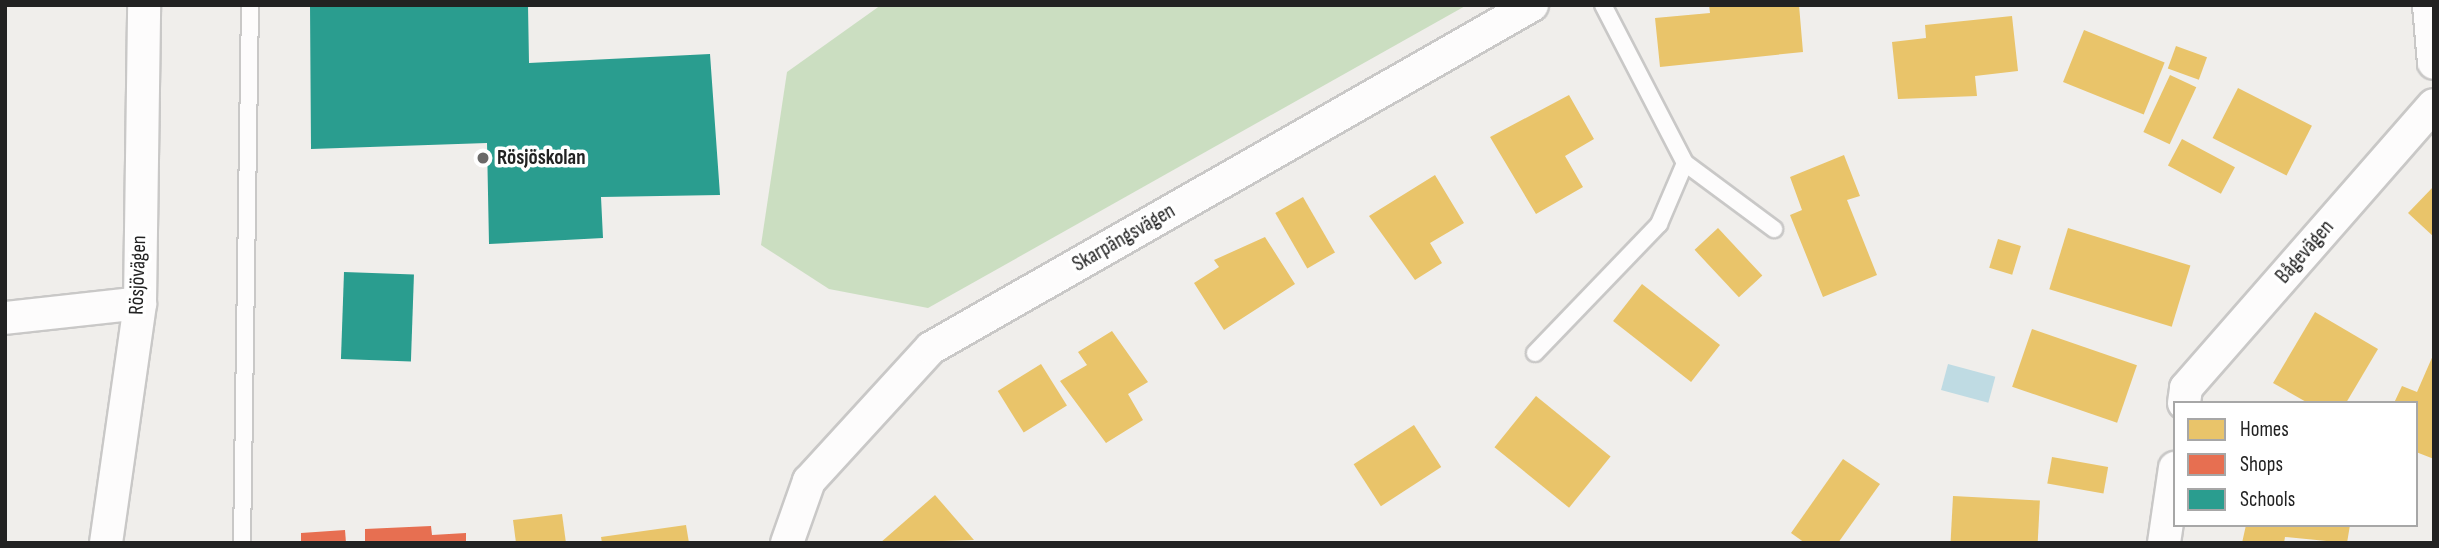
<!DOCTYPE html>
<html>
<head>
<meta charset="utf-8">
<style>
	body { margin:0 }
	#map { position:relative; width:2439px; height:548px; overflow:hidden; background:#f0eeeb; font-family:"Sofia Sans Condensed",sans-serif }
	div>[style] { position:absolute }
	.forest>* { inset:0; background:#cbdec1 }
	.water>* { inset:0; background:#bfdbe3; transform-origin:0 0 }
	.homes>* { inset:0; background:#e9c46a; transform-origin:0 0 }
	.shops>* { inset:0; background:#e76f51 }
	.schools>* { inset:0; background:#2a9d8f; transform-origin:0 0 }
	.roads { filter:drop-shadow(2px 0 #c9c8c7) drop-shadow(-2px 0 #c9c8c7) drop-shadow(0 2px #c9c8c7) drop-shadow(0 -2px #c9c8c7) }
	.service>* { height:16px; margin:-8px; padding:0 8px; transform-origin:8px; border-radius:8px; background:#fdfcfc }
	.minor>* { height:32px; margin:-16px; padding:0 16px; transform-origin:16px; border-radius:16px; background:#fdfcfc }
	.dots>* { width:19px; height:19px; translate:-50% -50%; box-sizing:border-box; border:4px solid #fff; border-radius:50% }
	span { translate:-50% -50%; white-space:nowrap; text-align:center; line-height:1.15; -webkit-text-stroke:7px #fff; paint-order:stroke }
	.poi-label { font-size:21px; color:#222; font-weight:700 }
	.left { translate:0 -50%; text-align:left }
	.street-label { font-size:21px; color:#222 }
	.frame { position:absolute; inset:0; border:7px solid #222; pointer-events:none }
	.legend { position:absolute; left:2173px; top:401px; width:245px; height:126px; box-sizing:border-box; background:#fff; border:2px solid #a7a7a7; margin:0; padding:9px 12px; list-style:none; font-size:21px; color:#222 }
	.legend li { display:flex; align-items:center; gap:14px; height:35px }
	.legend b { width:35px; border:2px solid #a7a7a7 }
</style>
</head>
<body>
<div id="map">
	<div class="forest">
		<div style="clip-path:polygon(881px 5px,1467px 5px,928px 308px,829px 289px,761px 245px,787px 72px)"></div>
	</div>
	<div class="water">
		<div style="left:1948px;top:364px;width:49px;height:27px;rotate:15deg"></div>
	</div>
	<div class="homes">
		<div style="clip-path:polygon(1709px 5px,1799px 5px,1803px 52px,1660px 67px,1655px 18px,1710px 13px)"></div>
		<div style="clip-path:polygon(2012px 16px,2018px 71px,1975px 76px,1977px 96px,1898px 99px,1892px 42px,1926px 38px,1925px 25px)"></div>
		<div style="left:2084px;top:30px;width:87px;height:56px;rotate:22deg"></div>
		<div style="left:2176px;top:46px;width:33px;height:24px;rotate:20deg"></div>
		<div style="left:2170px;top:75px;width:29px;height:63px;rotate:25deg"></div>
		<div style="left:2238px;top:88px;width:83px;height:56px;rotate:27deg"></div>
		<div style="clip-path:polygon(1569px 95px,1594px 139px,1565px 156px,1583px 187px,1536px 214px,1490px 137px)"></div>
		<div style="left:2182px;top:139px;width:60px;height:30px;rotate:28deg"></div>
		<div style="clip-path:polygon(1844px 155px,1860px 196px,1847px 200px,1877px 275px,1823px 297px,1790px 215px,1802px 210px,1790px 177px)"></div>
		<div style="clip-path:polygon(1435px 175px,1464px 223px,1430px 243px,1442px 263px,1415px 280px,1369px 216px)"></div>
		<div style="clip-path:polygon(2434px 186px,2434px 237px,2408px 213px)"></div>
		<div style="left:1303px;top:197px;width:64px;height:32px;rotate:60deg"></div>
		<div style="left:1718px;top:228px;width:65px;height:32px;rotate:47deg"></div>
		<div style="left:2068px;top:228px;width:128px;height:64px;rotate:17deg"></div>
		<div style="clip-path:polygon(1265px 237px,1295px 284px,1224px 330px,1194px 283px,1219px 267px,1214px 260px)"></div>
		<div style="left:1998px;top:239px;width:24px;height:30px;rotate:17deg"></div>
		<div style="left:1642px;top:284px;width:99px;height:47px;rotate:38deg"></div>
		<div style="clip-path:polygon(2315px 312px,2378px 349px,2346px 403px,2308px 403px,2273px 383px)"></div>
		<div style="left:2032px;top:329px;width:111px;height:61px;rotate:19deg"></div>
		<div style="clip-path:polygon(1112px 331px,1148px 382px,1128px 394px,1143px 420px,1106px 443px,1060px 381px,1087px 365px,1078px 352px)"></div>
		<div style="clip-path:polygon(2434px 353px,2434px 459px,2416px 452px,2416px 403px,2394px 403px,2402px 386px,2417px 392px)"></div>
		<div style="left:1041px;top:364px;width:49px;height:51px;rotate:58deg"></div>
		<div style="left:1536px;top:396px;width:96px;height:66px;rotate:39deg"></div>
		<div style="left:1414px;top:425px;width:50px;height:72px;rotate:57deg"></div>
		<div style="left:2052px;top:457px;width:57px;height:27px;rotate:10deg"></div>
		<div style="clip-path:polygon(1843px 459px,1880px 484px,1838px 543px,1805px 543px,1791px 533px)"></div>
		<div style="clip-path:polygon(935px 495px,974px 540px,880px 543px)"></div>
		<div style="left:1953px;top:496px;width:87px;height:45px;rotate:3deg"></div>
		<div style="clip-path:polygon(562px 514px,566px 543px,516px 543px,513px 520px)"></div>
		<div style="clip-path:polygon(686px 525px,689px 543px,602px 543px,601px 537px)"></div>
		<div style="clip-path:polygon(2246px 525px,2350px 525px,2347px 543px,2285px 537px,2284px 543px,2242px 543px)"></div>
	</div>
	<div class="shops">
		<div style="clip-path:polygon(431px 526px,432px 535px,466px 533px,466px 543px,365px 543px,365px 529px)"></div>
		<div style="clip-path:polygon(345px 530px,346px 543px,301px 543px,301px 533px)"></div>
	</div>
	<div class="schools">
		<div style="clip-path:polygon(310px 5px,528px 5px,529px 63px,710px 54px,720px 195px,601px 197px,603px 238px,489px 244px,487px 143px,311px 149px)"></div>
		<div style="left:344px;top:272px;width:70px;height:87px;rotate:2deg"></div>
	</div>
	<div class="roads">
		<div class="service">
			<div style="left:1685px;top:163px;width:111px;rotate:36.6deg"></div>
			<div style="left:1535px;top:353px;width:179px;rotate:-46.1deg"></div>
			<div style="left:1659px;top:224px;width:66px;rotate:-66.9deg"></div>
			<div style="left:1685px;top:163px;width:178px;rotate:-117.4deg"></div>
			<div style="left:242px;top:543px;width:538px;rotate:-89.15deg"></div>
		</div>
		<div class="minor">
			<div style="left:2429px;top:5px;width:58px;rotate:85.1deg"></div>
			<div style="left:5px;top:318px;width:136px;rotate:-6.3deg"></div>
			<div style="left:2184px;top:403px;width:15px;rotate:-82deg"></div>
			<div style="left:2186px;top:388px;width:376px;rotate:-48.8deg"></div>
			<div style="left:106px;top:543px;width:242px;rotate:-81.9deg"></div>
			<div style="left:140px;top:303px;width:298px;rotate:-89.2deg"></div>
			<div style="left:787px;top:543px;width:66px;rotate:-70.5deg"></div>
			<div style="left:809px;top:481px;width:180px;rotate:-47.5deg"></div>
			<div style="left:931px;top:348px;width:692px;rotate:-29.71deg"></div>
			<div style="left:2164px;top:543px;width:76px;rotate:-81.7deg"></div>
		</div>
	</div>
	<div class="dots">
		<div style="left:483px;top:158px;background:#6a6968"></div>
	</div>
	<div class="poi-label">
		<span class="left" style="left:497px;top:158px">Rösjöskolan</span>
	</div>
	<div class="street-label">
		<span style="left:1124px;top:238px;rotate:-30deg">Skarpängsvägen</span>
		<span style="left:2305px;top:252px;rotate:-49deg">Bågevägen</span>
		<span style="left:138px;top:275px;rotate:-88deg">Rösjövägen</span>
	</div>
	<div class="frame"></div>
	<ul class="legend">
	<li><b style="height:19px;background:#e9c46a"></b>Homes</li>
	<li><b style="height:19px;background:#e76f51"></b>Shops</li>
	<li><b style="height:19px;background:#2a9d8f"></b>Schools</li>
	</ul>
</div>
</body>
</html>
